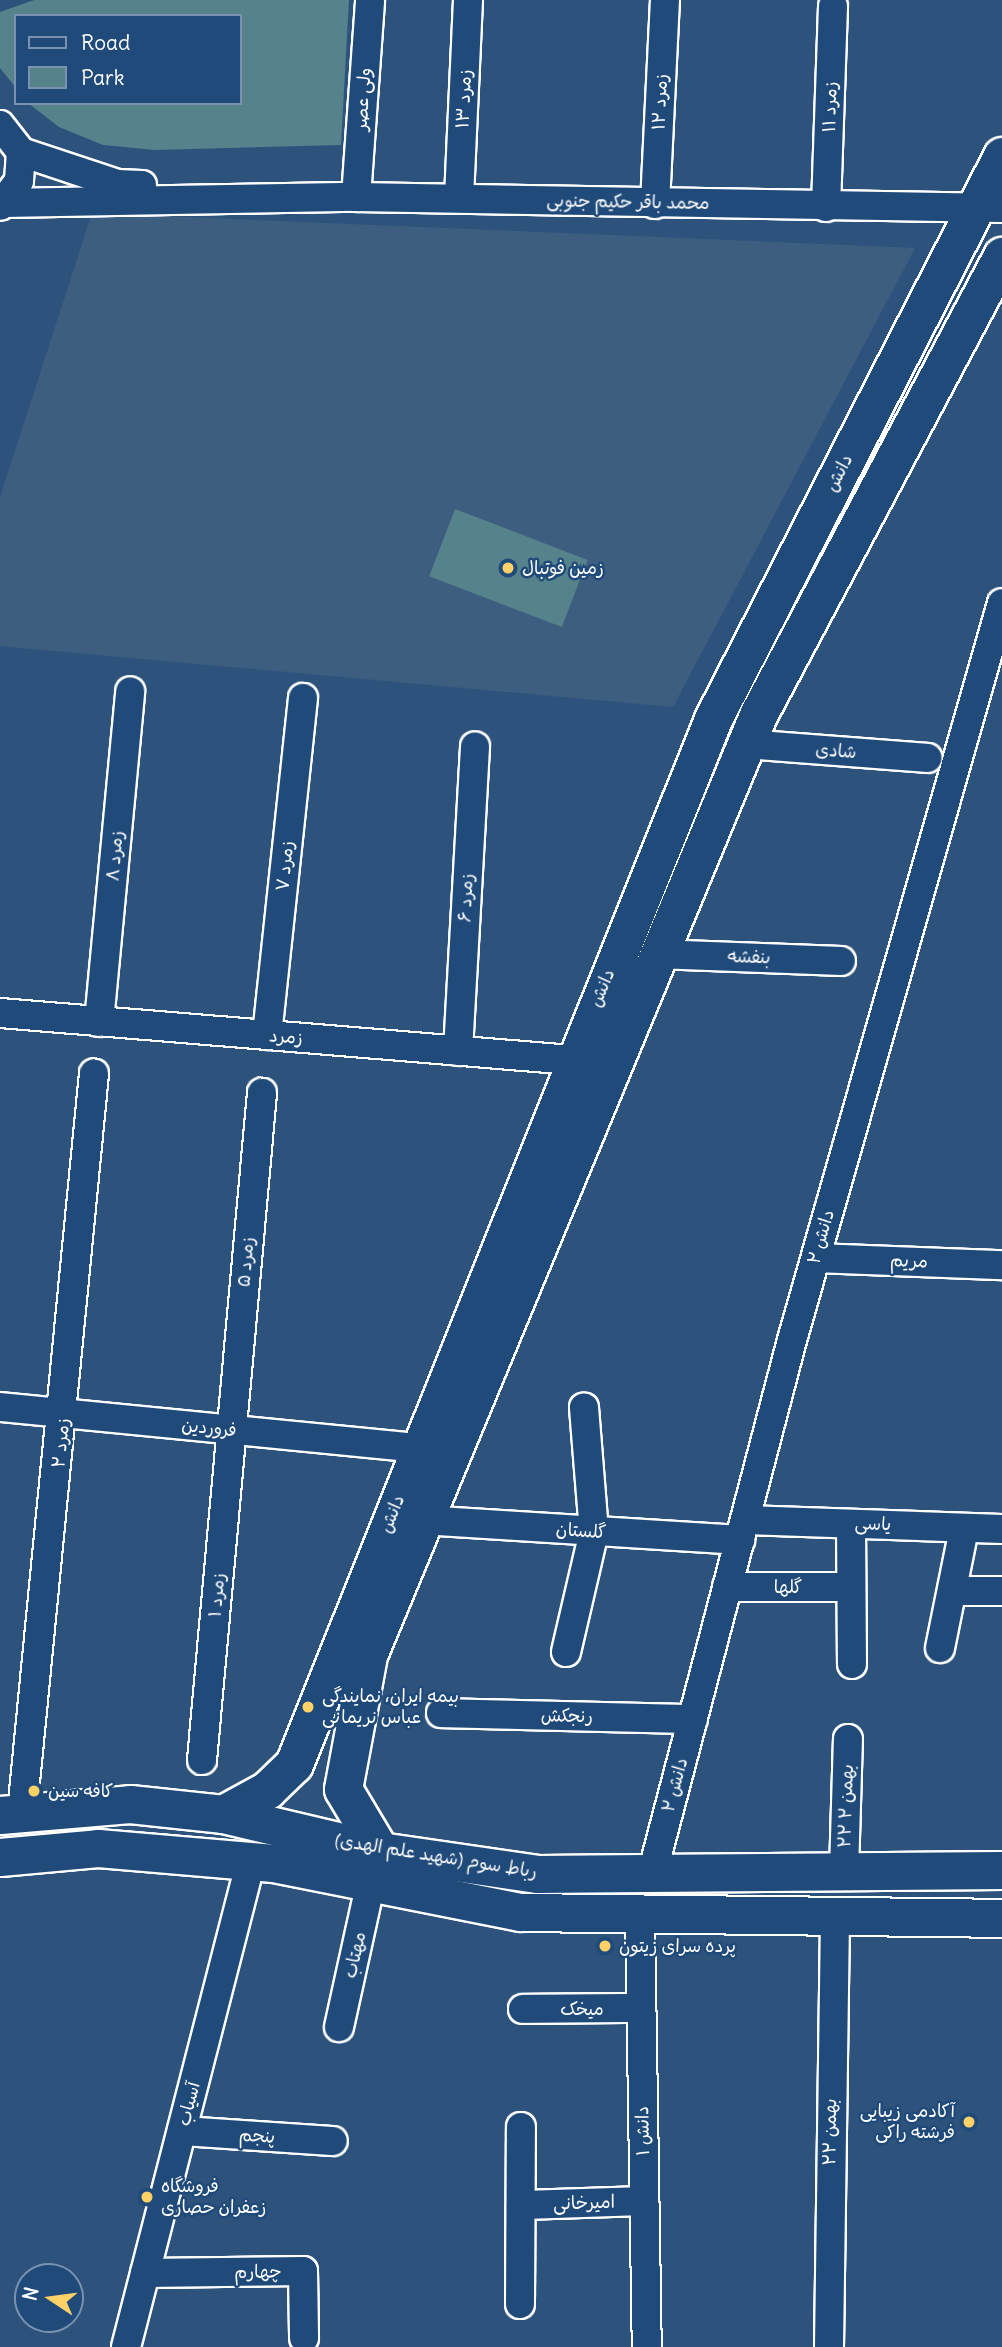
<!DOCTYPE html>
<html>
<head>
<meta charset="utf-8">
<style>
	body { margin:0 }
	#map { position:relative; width:1002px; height:2347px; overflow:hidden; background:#2d537d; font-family:Delius,"Playpen Sans Arabic",sans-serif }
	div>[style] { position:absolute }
	.built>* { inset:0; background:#3e5e80 }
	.green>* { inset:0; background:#55828b; transform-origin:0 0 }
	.roads { filter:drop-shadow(2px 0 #fff) drop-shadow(-2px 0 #fff) drop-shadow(0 2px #fff) drop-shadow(0 -2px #fff) }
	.minor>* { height:28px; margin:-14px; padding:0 14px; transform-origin:14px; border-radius:14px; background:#1f4a7a }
	.major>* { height:37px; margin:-18.5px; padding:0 18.5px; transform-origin:18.5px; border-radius:18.5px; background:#1f4a7a }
	.dots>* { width:19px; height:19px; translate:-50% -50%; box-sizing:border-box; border:4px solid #1f4a7a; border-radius:50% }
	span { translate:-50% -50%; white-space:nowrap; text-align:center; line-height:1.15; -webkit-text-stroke:5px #1f4a7a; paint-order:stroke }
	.street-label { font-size:18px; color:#fff }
	.poi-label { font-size:18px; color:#fff }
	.left { translate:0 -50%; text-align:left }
	.right { translate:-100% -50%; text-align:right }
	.legend { position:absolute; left:14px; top:14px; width:228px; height:91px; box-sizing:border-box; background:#1f4a7a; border:2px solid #7992af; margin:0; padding:9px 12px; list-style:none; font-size:21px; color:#fff }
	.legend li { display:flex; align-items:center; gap:14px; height:35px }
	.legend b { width:35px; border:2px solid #7992af }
	.north { position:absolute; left:14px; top:2263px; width:70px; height:70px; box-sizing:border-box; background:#1f4a7a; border:2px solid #7992af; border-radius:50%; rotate:283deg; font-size:19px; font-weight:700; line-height:28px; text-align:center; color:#fff }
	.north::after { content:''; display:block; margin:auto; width:24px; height:32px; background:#ffd166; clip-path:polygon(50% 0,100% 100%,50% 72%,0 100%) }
</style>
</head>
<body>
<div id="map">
	<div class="built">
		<div style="clip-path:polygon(92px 213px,915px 248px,673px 707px,0 646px,0 497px)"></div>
	</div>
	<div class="green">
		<div style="clip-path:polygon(34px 0,349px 0,341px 145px,155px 150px,103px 145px,59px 127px,28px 103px,240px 103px,240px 16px,16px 16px,16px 88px,0 68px,0 12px)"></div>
		<div style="left:455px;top:509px;width:142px;height:72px;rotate:21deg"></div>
	</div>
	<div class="roads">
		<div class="minor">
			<div style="left:0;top:125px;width:34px;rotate:52deg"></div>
			<div style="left:21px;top:152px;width:29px;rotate:94deg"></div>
			<div style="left:19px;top:181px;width:31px;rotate:127deg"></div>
			<div style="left:21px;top:152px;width:101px;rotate:18.4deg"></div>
			<div style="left:117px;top:184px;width:25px;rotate:2deg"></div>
			<div style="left:356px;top:197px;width:197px;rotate:-85.9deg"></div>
			<div style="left:459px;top:198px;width:198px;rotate:-87.4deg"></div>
			<div style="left:3px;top:203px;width:353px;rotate:-1deg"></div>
			<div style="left:356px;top:197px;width:646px;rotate:0.98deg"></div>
			<div style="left:655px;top:204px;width:204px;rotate:-87.2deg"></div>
			<div style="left:826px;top:207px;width:201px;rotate:-88deg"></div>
			<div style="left:746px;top:744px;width:182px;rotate:4.4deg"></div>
			<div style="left:657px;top:954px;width:184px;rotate:2.2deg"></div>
			<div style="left:0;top:1013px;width:574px;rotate:4.7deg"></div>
			<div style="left:99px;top:1022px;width:332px;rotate:-84.6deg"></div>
			<div style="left:267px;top:1035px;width:339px;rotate:-83.9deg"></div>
			<div style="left:458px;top:1051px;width:305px;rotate:-86.8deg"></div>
			<div style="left:816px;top:1258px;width:186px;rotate:2.2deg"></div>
			<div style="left:0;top:1407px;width:420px;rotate:5.6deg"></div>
			<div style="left:422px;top:1520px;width:319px;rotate:3.6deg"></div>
			<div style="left:745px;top:1520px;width:257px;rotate:2deg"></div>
			<div style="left:851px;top:1524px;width:140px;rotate:89.6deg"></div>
			<div style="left:727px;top:1587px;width:123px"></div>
			<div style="left:952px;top:1591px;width:50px"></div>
			<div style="left:940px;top:1648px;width:111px;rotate:-78.6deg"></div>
			<div style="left:566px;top:1652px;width:123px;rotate:-76.9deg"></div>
			<div style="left:594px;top:1532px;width:125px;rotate:-94.6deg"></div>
			<div style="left:441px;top:1713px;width:252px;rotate:1.4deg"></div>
			<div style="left:202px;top:1760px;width:670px;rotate:-84.86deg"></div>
			<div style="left:22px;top:1813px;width:743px;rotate:-84.44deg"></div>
			<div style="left:844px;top:1872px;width:133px;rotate:-88.3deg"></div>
			<div style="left:652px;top:1874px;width:552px;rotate:-75.31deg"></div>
			<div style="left:792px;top:1340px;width:766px;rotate:-74.1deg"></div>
			<div style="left:640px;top:1915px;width:432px;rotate:89.1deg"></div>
			<div style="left:523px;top:2009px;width:118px;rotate:-0.5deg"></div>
			<div style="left:339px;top:2027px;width:148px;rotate:-77.6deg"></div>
			<div style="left:182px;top:2131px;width:151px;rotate:3.8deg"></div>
			<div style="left:523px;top:2205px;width:121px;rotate:-1.9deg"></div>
			<div style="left:145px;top:2273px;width:158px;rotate:-0.7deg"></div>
			<div style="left:303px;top:2271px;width:67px;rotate:89.1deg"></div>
			<div style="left:520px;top:2304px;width:177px;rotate:-89.7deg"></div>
			<div style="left:126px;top:2347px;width:502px;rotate:-75.58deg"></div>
			<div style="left:829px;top:2347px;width:430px;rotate:-89.2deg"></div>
		</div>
		<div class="major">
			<div style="left:223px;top:1814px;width:50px;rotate:-28.6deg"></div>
			<div style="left:267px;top:1790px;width:37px;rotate:-44deg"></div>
			<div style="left:294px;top:1764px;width:1126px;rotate:-68.15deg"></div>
			<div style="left:713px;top:719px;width:633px;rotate:-62.83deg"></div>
			<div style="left:0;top:1815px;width:130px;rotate:-4.8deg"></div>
			<div style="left:130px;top:1804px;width:94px;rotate:6.1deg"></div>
			<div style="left:223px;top:1814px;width:161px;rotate:13.3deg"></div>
			<div style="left:380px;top:1851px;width:160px;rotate:8.3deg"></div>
			<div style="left:538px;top:1874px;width:464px;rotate:-0.5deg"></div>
			<div style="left:380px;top:1851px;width:72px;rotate:-120.8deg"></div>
			<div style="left:343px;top:1789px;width:136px;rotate:-79.4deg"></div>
			<div style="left:368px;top:1655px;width:1020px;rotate:-67.46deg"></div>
			<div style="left:759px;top:713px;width:518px;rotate:-62deg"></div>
			<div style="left:0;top:1857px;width:98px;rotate:-5.2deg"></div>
			<div style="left:98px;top:1848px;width:176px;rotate:4.9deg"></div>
			<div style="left:273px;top:1863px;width:252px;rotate:11.2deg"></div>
			<div style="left:520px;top:1912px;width:482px;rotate:0.7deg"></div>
		</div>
	</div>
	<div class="dots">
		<div style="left:508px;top:568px;background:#ffd166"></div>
		<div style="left:308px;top:1707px;background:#ffd166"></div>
		<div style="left:34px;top:1791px;background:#ffd166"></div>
		<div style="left:605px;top:1946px;background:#ffd166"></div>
		<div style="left:969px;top:2122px;background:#ffd166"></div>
		<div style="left:147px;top:2197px;background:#ffd166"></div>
	</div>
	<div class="street-label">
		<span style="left:363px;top:99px;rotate:-86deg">ولی عصر</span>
		<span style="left:464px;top:99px;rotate:-87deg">زمرد ۱۳</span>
		<span style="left:660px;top:102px;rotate:-87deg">زمرد ۱۲</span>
		<span style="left:830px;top:107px;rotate:-88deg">زمرد ۱۱</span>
		<span style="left:628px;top:202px;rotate:1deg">محمد باقر حکیم جنوبی</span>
		<span style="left:839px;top:473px;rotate:-63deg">دانش</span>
		<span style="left:836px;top:751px;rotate:4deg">شادی</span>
		<span style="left:115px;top:856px;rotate:-85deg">زمرد ۸</span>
		<span style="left:285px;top:866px;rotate:-84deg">زمرد ۷</span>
		<span style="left:466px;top:898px;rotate:-87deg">زمرد ۶</span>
		<span style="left:749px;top:957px;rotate:2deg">بنفشه</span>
		<span style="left:602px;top:988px;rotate:-67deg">دانش</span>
		<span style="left:286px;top:1037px;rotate:5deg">زمرد</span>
		<span style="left:821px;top:1237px;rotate:-74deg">دانش ۲</span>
		<span style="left:909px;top:1261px;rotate:2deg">مریم</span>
		<span style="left:246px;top:1262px;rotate:-85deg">زمرد ۵</span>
		<span style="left:209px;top:1428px;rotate:6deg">فروردین</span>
		<span style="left:61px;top:1443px;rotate:-84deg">زمرد ۲</span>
		<span style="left:392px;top:1514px;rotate:-68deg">دانش</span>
		<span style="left:873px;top:1524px;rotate:2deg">یاسی</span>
		<span style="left:581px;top:1531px;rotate:4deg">گلستان</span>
		<span style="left:788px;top:1587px">گلها</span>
		<span style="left:217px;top:1595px;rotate:-85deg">زمرد ۱</span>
		<span style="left:567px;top:1716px;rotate:1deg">رنجکش</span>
		<span style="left:675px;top:1785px;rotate:-75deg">دانش ۲</span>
		<span style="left:846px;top:1806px;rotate:-88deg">۲۲ بهمن ۲</span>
		<span style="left:436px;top:1856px;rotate:9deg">رباط سوم (شهید علم الهدی)</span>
		<span style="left:355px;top:1955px;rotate:-77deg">مهتاب</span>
		<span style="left:582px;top:2009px">میخک</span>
		<span style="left:189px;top:2104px;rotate:-76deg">آسیاب</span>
		<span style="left:643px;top:2131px;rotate:-91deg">دانش ۱</span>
		<span style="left:830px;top:2132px;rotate:-89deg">۲۲ بهمن</span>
		<span style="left:257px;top:2136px;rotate:4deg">پنجم</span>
		<span style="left:584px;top:2203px;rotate:-2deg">امیرخانی</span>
		<span style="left:258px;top:2272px;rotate:-1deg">چهارم</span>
	</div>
	<div class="poi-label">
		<span class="left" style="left:522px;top:568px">زمین فوتبال</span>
		<span class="left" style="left:322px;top:1707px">بیمه ایران، نمایندگی<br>عباس نریمانی</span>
		<span class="left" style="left:48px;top:1791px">کافه سین</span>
		<span class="left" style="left:619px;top:1946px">پرده سرای زیتون</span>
		<span class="right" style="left:955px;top:2122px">آکادمی زیبایی<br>فرشته راکی</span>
		<span class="left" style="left:161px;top:2197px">فروشگاه<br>زعفران حصاری</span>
	</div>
	<ul class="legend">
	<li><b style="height:9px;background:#1f4a7a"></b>Road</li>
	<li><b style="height:19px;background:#55828b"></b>Park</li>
	</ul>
	<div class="north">N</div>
</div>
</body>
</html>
